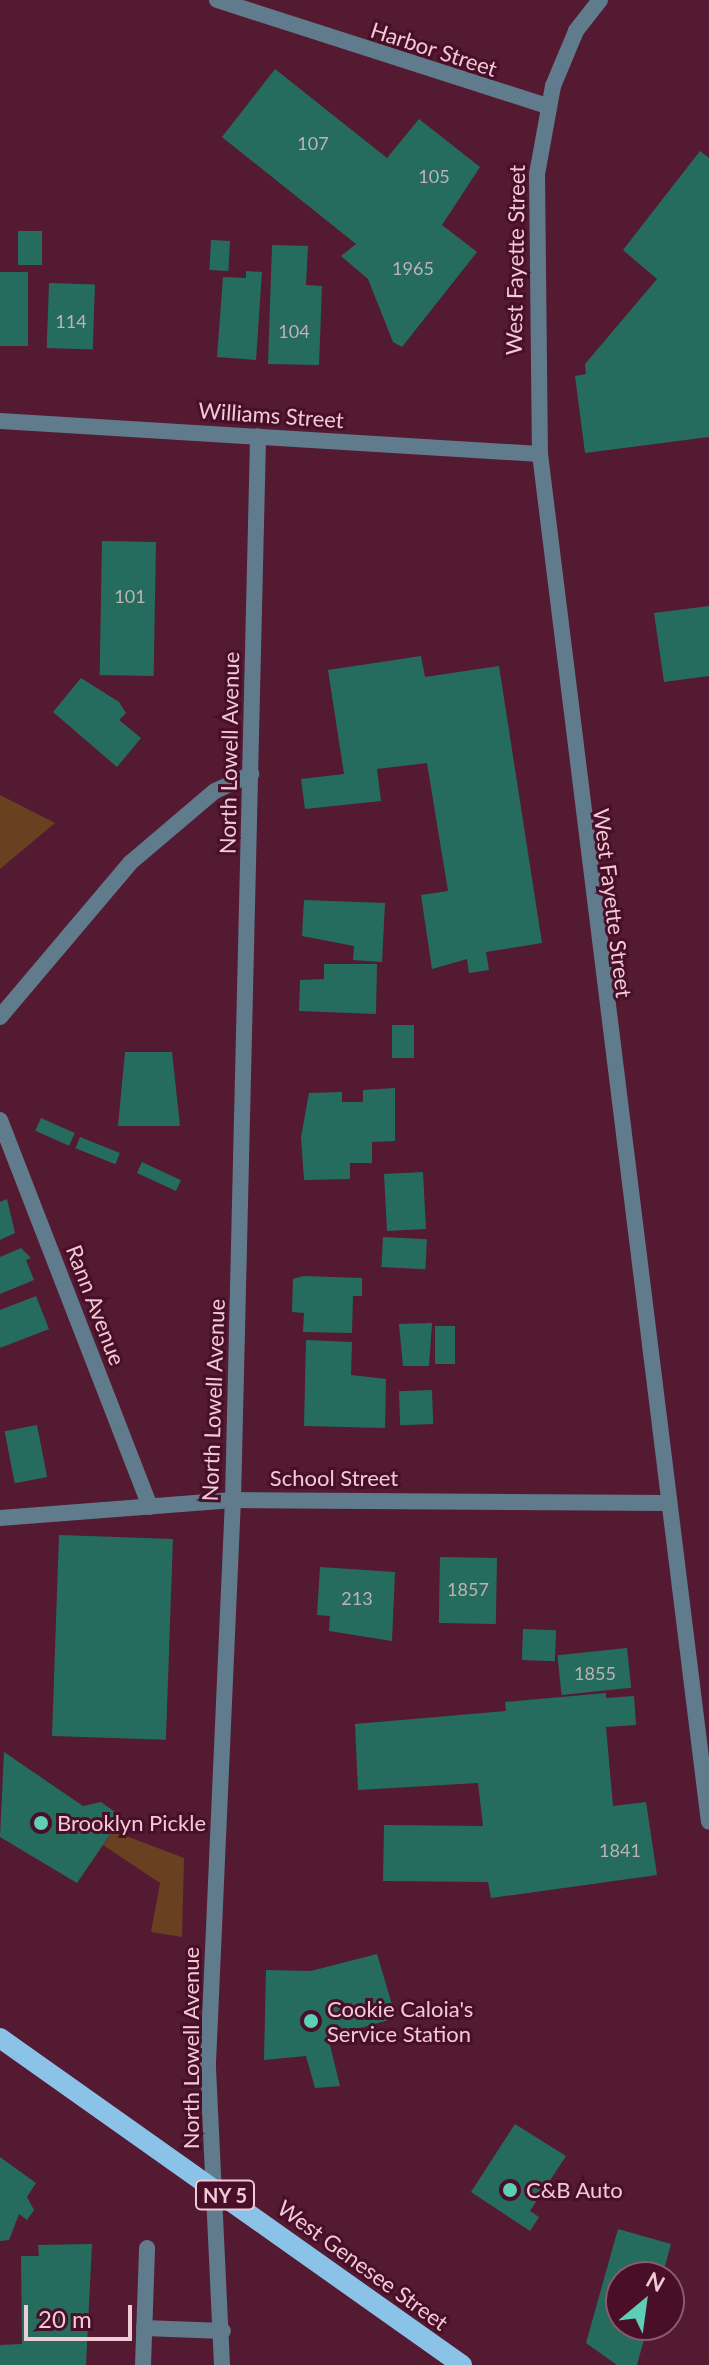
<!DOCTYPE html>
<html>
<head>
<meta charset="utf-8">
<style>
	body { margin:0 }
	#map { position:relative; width:709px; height:2365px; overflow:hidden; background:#541a32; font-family:Lato,sans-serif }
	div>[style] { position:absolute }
	.green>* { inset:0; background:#6a4120 }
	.building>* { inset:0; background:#266c5e; transform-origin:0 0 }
	.service>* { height:16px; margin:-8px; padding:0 8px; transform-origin:8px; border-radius:8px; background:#607b8c }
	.minor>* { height:16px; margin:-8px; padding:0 8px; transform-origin:8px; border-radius:8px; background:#607b8c }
	.tertiary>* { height:16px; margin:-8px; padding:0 8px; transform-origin:8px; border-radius:8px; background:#607b8c }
	.primary>* { height:20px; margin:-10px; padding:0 10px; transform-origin:10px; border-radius:10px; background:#8bc2e7 }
	.dots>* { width:22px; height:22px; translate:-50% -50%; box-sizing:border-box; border:4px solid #490e28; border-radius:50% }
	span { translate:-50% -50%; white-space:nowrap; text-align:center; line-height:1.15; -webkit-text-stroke:6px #490e28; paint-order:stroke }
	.number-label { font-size:18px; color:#beb2b7 }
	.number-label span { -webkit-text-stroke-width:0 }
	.shield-label span { padding:2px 6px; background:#490e28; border:2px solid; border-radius:6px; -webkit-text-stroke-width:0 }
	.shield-label { font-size:20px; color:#f0cad5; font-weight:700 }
	.street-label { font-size:22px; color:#f0cad5 }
	.poi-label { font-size:22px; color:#f0cad5 }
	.left { translate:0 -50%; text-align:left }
	.north { position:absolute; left:605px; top:2261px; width:80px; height:80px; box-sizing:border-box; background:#490e28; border:2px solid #8c596d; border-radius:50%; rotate:29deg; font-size:22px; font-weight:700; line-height:32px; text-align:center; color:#f0cad5 }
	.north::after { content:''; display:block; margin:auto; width:28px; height:36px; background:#5eceb7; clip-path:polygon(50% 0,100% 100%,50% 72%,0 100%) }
	.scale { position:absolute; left:24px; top:2305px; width:108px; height:36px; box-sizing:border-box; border:4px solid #f0cad5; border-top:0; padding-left:10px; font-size:24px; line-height:28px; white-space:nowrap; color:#f0cad5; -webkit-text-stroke:6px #490e28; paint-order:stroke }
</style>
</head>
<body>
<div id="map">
	<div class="green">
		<div style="clip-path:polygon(0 795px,55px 823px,0 869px)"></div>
		<div style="clip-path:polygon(113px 1831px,184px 1858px,182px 1937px,151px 1932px,160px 1883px,103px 1845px)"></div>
	</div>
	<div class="building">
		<div style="clip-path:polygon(275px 69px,387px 158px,419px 119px,480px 167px,442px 225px,477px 252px,402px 347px,393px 342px,368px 279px,341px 256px,356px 244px,222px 137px)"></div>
		<div style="clip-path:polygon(700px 151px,709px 158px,709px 437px,585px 453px,575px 376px,586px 374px,585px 364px,657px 279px,623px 250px)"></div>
		<div style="left:18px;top:231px;width:24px;height:34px"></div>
		<div style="left:211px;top:240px;width:19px;height:30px;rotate:3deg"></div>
		<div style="clip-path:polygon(272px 245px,308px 246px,306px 285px,322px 286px,319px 365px,268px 364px)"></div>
		<div style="clip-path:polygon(246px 271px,262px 272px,256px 360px,217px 357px,223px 277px,246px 278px)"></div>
		<div style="left:0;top:272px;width:28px;height:74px"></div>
		<div style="left:49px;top:283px;width:46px;height:65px;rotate:2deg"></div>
		<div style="left:102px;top:541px;width:54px;height:134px;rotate:1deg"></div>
		<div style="clip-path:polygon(709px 606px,709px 676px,664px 682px,654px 613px)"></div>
		<div style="clip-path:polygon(421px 656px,425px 677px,499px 666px,542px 943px,486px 952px,489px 970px,469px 973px,467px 959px,432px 969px,421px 895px,448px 891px,427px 763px,377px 769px,381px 801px,305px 809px,301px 779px,344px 774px,328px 670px)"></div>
		<div style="clip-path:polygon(81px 678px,119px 702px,126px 713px,119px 720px,141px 738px,117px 767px,53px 712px)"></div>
		<div style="clip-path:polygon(304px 900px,385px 903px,382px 962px,353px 960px,354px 946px,302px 936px)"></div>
		<div style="clip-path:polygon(324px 964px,377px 964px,376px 1014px,299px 1011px,300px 980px,324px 979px)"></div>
		<div style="left:414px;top:1025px;width:33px;height:22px;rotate:90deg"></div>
		<div style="clip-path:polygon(125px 1052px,172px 1052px,180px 1126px,118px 1126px)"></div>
		<div style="clip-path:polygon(395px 1088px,395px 1141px,372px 1142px,372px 1163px,350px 1163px,350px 1179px,304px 1180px,301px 1137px,309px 1093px,342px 1092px,342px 1102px,363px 1102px,363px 1090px)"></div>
		<div style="left:41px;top:1118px;width:37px;height:14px;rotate:24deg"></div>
		<div style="left:80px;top:1137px;width:43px;height:12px;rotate:22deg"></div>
		<div style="left:142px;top:1162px;width:43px;height:12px;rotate:25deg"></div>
		<div style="left:423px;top:1172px;width:57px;height:39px;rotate:87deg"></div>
		<div style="clip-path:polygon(7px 1199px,15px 1233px,0 1240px,0 1202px)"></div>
		<div style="left:383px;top:1237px;width:44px;height:30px;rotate:3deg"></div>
		<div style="clip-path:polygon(21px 1248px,31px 1258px,26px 1260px,34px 1280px,0 1294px,0 1257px)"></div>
		<div style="clip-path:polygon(303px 1276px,362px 1278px,362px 1296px,353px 1296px,352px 1333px,303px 1332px,304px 1313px,292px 1312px,293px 1279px)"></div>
		<div style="clip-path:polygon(36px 1296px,49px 1329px,0 1348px,0 1310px)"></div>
		<div style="clip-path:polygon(432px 1323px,429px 1366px,403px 1366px,399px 1324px)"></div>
		<div style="left:435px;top:1326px;width:20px;height:38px"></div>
		<div style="clip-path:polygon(306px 1340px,352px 1342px,351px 1375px,386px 1379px,385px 1428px,304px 1426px)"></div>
		<div style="left:432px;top:1390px;width:34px;height:33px;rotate:88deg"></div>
		<div style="left:37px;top:1425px;width:53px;height:33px;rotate:79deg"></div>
		<div style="left:59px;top:1535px;width:114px;height:201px;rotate:2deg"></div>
		<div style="left:440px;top:1557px;width:57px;height:66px;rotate:1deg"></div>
		<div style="clip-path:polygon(320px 1567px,395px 1572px,392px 1641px,329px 1631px,330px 1616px,317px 1615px)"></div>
		<div style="left:523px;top:1629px;width:33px;height:31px;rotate:2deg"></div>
		<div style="left:627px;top:1648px;width:40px;height:70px;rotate:84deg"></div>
		<div style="clip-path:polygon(606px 1693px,606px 1698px,634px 1696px,636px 1725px,606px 1727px,613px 1806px,646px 1802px,657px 1875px,491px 1898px,488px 1882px,383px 1881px,384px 1825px,483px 1826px,478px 1783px,358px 1790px,355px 1724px,506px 1711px,505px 1702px)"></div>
		<div style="clip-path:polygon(4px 1752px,83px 1806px,101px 1802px,122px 1817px,77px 1883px,0 1837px)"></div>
		<div style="clip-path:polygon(377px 1954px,396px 2018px,328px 2037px,340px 2086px,315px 2088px,306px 2056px,264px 2060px,266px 1970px,311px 1971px)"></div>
		<div style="clip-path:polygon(515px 2124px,566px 2156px,530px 2211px,539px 2217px,530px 2231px,471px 2192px)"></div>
		<div style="clip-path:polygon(0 2157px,36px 2183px,27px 2197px,34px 2210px,27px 2220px,19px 2214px,9px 2240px,0 2241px)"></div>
		<div style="clip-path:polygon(618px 2229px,671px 2244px,662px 2277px,621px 2277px,621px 2325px,648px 2325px,637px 2365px,617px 2365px,586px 2343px)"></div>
		<div style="clip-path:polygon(92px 2244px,86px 2365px,0 2365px,0 2345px,22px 2344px,21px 2256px,39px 2256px,38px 2245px)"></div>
	</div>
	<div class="service">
		<div style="left:144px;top:2328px;width:79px;rotate:2.2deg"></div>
		<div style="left:143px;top:2365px;width:117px;rotate:-88deg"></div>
	</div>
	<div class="minor">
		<div style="left:217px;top:0;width:348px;rotate:17.8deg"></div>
		<div style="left:0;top:1017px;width:202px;rotate:-49.8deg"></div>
		<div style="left:130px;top:863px;width:111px;rotate:-40.3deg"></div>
		<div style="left:215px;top:791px;width:40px;rotate:-25deg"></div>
		<div style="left:0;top:1120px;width:415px;rotate:68.8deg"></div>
		<div style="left:0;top:1518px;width:234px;rotate:-4.4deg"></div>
		<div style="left:233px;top:1500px;width:436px;rotate:0.4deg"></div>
		<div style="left:222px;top:2365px;width:302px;rotate:-92.7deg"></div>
		<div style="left:208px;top:2063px;width:564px;rotate:-87.46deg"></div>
		<div style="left:233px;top:1500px;width:1064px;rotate:-88.65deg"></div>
	</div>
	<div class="tertiary">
		<div style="left:600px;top:0;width:39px;rotate:128deg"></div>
		<div style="left:576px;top:31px;width:60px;rotate:112.7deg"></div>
		<div style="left:553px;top:86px;width:89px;rotate:100.3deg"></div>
		<div style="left:537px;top:174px;width:280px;rotate:89.4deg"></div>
		<div style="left:540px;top:454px;width:1378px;rotate:82.96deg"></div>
		<div style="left:0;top:421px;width:541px;rotate:3.5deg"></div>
	</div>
	<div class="primary">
		<div style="left:0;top:2038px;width:566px;rotate:35.29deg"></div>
	</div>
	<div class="dots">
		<div style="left:41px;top:1823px;background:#5eceb7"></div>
		<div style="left:311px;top:2021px;background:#5eceb7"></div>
		<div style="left:510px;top:2190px;background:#5eceb7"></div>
	</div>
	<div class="number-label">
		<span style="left:313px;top:143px">107</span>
		<span style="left:434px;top:176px">105</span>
		<span style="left:413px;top:268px">1965</span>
		<span style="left:71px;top:321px">114</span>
		<span style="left:294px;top:331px">104</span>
		<span style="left:130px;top:596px">101</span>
		<span style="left:468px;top:1589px">1857</span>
		<span style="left:357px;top:1598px">213</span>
		<span style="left:595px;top:1673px">1855</span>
		<span style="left:620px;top:1850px">1841</span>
	</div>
	<div class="shield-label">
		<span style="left:225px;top:2195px">NY 5</span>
	</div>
	<div class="street-label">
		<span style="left:434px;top:49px;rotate:18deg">Harbor Street</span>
		<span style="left:515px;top:260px;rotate:-89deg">West Fayette Street</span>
		<span style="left:271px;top:415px;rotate:4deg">Williams Street</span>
		<span style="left:229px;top:753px;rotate:-89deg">North Lowell Avenue</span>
		<span style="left:613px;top:903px;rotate:83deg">West Fayette Street</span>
		<span style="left:96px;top:1305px;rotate:69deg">Rann Avenue</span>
		<span style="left:213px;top:1400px;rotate:-88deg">North Lowell Avenue</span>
		<span style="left:334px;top:1478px">School Street</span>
		<span style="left:191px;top:2048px;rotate:-90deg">North Lowell Avenue</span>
		<span style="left:363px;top:2265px;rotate:36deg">West Genesee Street</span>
	</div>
	<div class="poi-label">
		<span class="left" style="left:57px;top:1823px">Brooklyn Pickle</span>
		<span class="left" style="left:327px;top:2021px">Cookie Caloia's<br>Service Station</span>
		<span class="left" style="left:526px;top:2190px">C&amp;B Auto</span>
	</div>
	<div class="north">N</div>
	<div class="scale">20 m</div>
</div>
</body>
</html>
